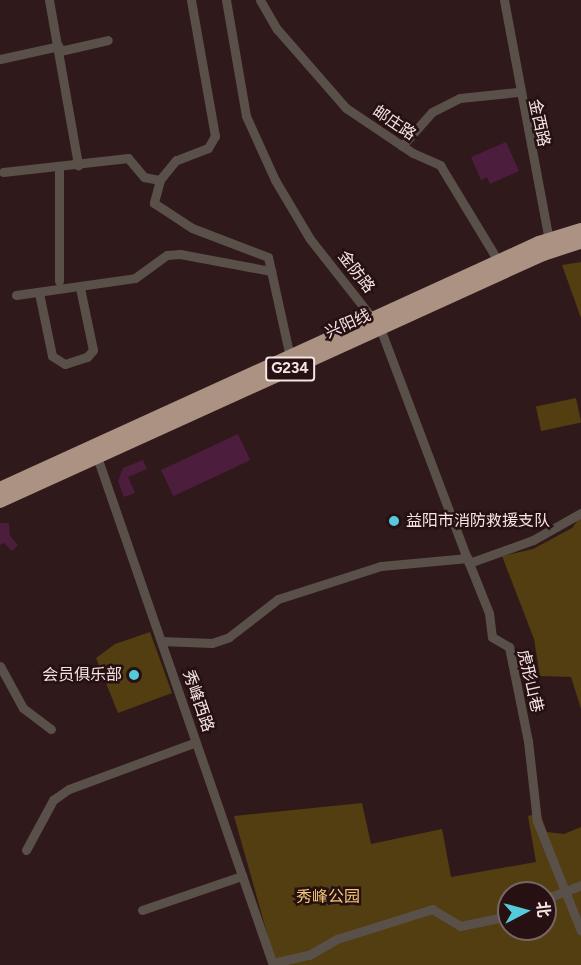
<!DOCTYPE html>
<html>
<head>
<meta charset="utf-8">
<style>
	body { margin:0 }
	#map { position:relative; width:581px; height:965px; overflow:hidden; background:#30191a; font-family:Figtree,"Noto Sans SC",sans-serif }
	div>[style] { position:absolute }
	.green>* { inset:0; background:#523e10; transform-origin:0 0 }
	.building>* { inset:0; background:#4c1d3c; transform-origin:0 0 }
	.minor>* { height:9px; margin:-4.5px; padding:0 4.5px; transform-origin:4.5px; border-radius:4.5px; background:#5a504a }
	.highway>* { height:14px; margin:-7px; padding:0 7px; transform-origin:7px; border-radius:7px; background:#ab9283 }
	.dots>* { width:16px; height:16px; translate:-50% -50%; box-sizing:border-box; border:3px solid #261011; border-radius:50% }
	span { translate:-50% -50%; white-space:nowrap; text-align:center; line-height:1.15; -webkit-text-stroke:5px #261011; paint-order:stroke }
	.shield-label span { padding:2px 4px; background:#261011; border:2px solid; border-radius:4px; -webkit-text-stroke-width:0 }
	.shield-label { font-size:15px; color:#f5e4e4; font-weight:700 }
	.street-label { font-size:16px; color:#f5e4e4 }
	.poi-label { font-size:16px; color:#f5e4e4 }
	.left { translate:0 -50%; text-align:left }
	.right { translate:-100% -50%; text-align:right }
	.park-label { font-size:16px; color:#f2ca75 }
	.north { position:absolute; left:497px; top:881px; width:60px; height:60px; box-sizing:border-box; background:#261011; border:2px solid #796565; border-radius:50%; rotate:84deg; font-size:16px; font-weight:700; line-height:24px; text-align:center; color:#f5e4e4 }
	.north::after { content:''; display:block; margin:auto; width:21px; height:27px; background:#53cbda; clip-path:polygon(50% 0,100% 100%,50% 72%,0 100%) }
</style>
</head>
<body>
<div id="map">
	<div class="green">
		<div style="clip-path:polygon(581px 262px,581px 318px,562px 265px)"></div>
		<div style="left:576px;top:398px;width:25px;height:41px;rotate:78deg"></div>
		<div style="clip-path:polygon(581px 516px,581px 709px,571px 677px,540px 676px,534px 639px,502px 556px,533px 549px,572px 528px)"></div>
		<div style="clip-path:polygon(150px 632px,172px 693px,118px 713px,96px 658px,115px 644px)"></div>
		<div style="clip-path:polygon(evenodd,362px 803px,371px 844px,442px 829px,451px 877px,536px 862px,528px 816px,540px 813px,547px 832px,564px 834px,581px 827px,581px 965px,276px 965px,234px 816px,362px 803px,509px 893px,545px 893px,545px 929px,509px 929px,509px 893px)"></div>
	</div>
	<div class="building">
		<div style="clip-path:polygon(506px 142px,519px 171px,490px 184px,487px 177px,481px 180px,471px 157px)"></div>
		<div style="left:238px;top:434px;width:29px;height:85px;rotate:65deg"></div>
		<div style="clip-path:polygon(143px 460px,147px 469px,128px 477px,135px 493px,124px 497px,118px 481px,123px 468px)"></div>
		<div style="clip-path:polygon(0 523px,9px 523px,10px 536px,18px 545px,12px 551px,4px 543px,0 545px)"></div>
	</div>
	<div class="minor">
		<div style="left:49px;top:0;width:168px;rotate:80deg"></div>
		<div style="left:191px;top:0;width:138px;rotate:80deg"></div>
		<div style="left:215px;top:136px;width:14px;rotate:120deg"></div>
		<div style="left:208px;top:148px;width:34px;rotate:159deg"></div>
		<div style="left:176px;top:160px;width:26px;rotate:129deg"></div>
		<div style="left:160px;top:180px;width:24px;rotate:105deg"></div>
		<div style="left:154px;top:203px;width:45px;rotate:33.3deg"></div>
		<div style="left:192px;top:228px;width:81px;rotate:20.9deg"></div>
		<div style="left:268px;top:257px;width:102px;rotate:77.6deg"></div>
		<div style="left:226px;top:0;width:118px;rotate:80.2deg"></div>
		<div style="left:246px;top:116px;width:70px;rotate:65.6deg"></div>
		<div style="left:275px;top:180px;width:69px;rotate:59.3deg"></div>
		<div style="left:310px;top:239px;width:113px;rotate:51.8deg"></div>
		<div style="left:380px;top:328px;width:251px;rotate:69.3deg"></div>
		<div style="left:260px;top:0;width:34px;rotate:60deg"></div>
		<div style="left:277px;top:29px;width:105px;rotate:48.9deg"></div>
		<div style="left:346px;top:108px;width:81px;rotate:33.9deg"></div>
		<div style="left:413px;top:153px;width:30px;rotate:24deg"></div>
		<div style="left:440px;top:165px;width:116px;rotate:58.8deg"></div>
		<div style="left:504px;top:0;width:250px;rotate:79.4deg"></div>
		<div style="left:60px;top:51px;width:49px;rotate:-12.9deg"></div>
		<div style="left:0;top:59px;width:60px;rotate:-12.4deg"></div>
		<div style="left:402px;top:146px;width:45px;rotate:-48.6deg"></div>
		<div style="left:432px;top:112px;width:31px;rotate:-27deg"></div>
		<div style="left:460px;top:98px;width:58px;rotate:-5.9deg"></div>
		<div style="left:3px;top:172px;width:126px;rotate:-6.4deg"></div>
		<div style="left:128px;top:158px;width:25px;rotate:50deg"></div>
		<div style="left:144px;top:177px;width:16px;rotate:11deg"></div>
		<div style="left:59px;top:281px;width:114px;rotate:-90deg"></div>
		<div style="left:39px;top:293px;width:64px;rotate:78.3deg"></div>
		<div style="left:52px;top:356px;width:15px;rotate:32deg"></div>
		<div style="left:65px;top:364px;width:23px;rotate:-18deg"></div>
		<div style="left:87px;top:357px;width:9px;rotate:-49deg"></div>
		<div style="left:93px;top:350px;width:63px;rotate:-101.8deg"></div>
		<div style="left:16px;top:295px;width:120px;rotate:-8.1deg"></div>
		<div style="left:135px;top:278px;width:39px;rotate:-36deg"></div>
		<div style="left:167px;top:255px;width:13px;rotate:-4deg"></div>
		<div style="left:180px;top:254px;width:93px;rotate:10.6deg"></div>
		<div style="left:95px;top:451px;width:544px;rotate:70.9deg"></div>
		<div style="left:581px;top:513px;width:55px;rotate:150.6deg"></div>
		<div style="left:533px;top:540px;width:68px;rotate:160.2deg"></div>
		<div style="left:469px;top:563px;width:54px;rotate:68.2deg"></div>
		<div style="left:489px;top:613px;width:24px;rotate:83deg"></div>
		<div style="left:492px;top:637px;width:20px;rotate:30deg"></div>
		<div style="left:509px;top:647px;width:96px;rotate:78.6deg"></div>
		<div style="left:528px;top:741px;width:81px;rotate:83.6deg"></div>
		<div style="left:537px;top:821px;width:118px;rotate:68.2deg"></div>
		<div style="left:161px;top:641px;width:51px;rotate:2.2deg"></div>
		<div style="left:212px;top:643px;width:18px;rotate:-19deg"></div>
		<div style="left:229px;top:637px;width:62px;rotate:-37.8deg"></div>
		<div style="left:278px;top:599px;width:108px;rotate:-17.8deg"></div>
		<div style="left:381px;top:566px;width:87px;rotate:-5.3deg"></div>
		<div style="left:0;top:666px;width:48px;rotate:61.3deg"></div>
		<div style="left:23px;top:708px;width:35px;rotate:37deg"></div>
		<div style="left:26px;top:850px;width:57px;rotate:-61.6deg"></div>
		<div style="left:53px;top:800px;width:19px;rotate:-35deg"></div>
		<div style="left:69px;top:789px;width:135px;rotate:-20.3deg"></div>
		<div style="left:545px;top:899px;width:39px;rotate:-21deg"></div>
		<div style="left:142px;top:910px;width:106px;rotate:-18.8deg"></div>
		<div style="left:273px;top:963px;width:37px;rotate:-13deg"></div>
		<div style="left:309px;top:955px;width:32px;rotate:-30deg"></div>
		<div style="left:337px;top:939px;width:100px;rotate:-17.5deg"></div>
		<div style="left:432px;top:909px;width:33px;rotate:31deg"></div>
		<div style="left:460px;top:926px;width:50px;rotate:-11.5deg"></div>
	</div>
	<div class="highway">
		<div style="left:0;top:489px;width:592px;rotate:-24.53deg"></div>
		<div style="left:539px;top:243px;width:44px;rotate:-17.2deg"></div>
		<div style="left:0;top:501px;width:597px;rotate:-24.46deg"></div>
		<div style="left:543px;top:254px;width:40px;rotate:-18deg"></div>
	</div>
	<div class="dots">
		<div style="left:394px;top:521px;background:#53cbda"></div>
		<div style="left:134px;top:675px;background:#53cbda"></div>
	</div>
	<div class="shield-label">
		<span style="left:290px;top:369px">G234</span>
	</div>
	<div class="street-label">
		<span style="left:394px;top:123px;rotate:34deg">邮庄路</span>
		<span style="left:539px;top:123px;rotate:78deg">金西路</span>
		<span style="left:356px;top:272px;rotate:52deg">金防路</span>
		<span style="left:348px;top:324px;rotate:-24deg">兴阳线</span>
		<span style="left:530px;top:681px;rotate:77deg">虎形山巷</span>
		<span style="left:198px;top:701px;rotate:71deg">秀峰西路</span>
	</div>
	<div class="poi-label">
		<span class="left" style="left:406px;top:521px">益阳市消防救援支队</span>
		<span class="right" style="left:122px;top:675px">会员俱乐部</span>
	</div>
	<div class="park-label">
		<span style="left:328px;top:897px">秀峰公园</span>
	</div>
	<div class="north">北</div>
</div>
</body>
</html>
